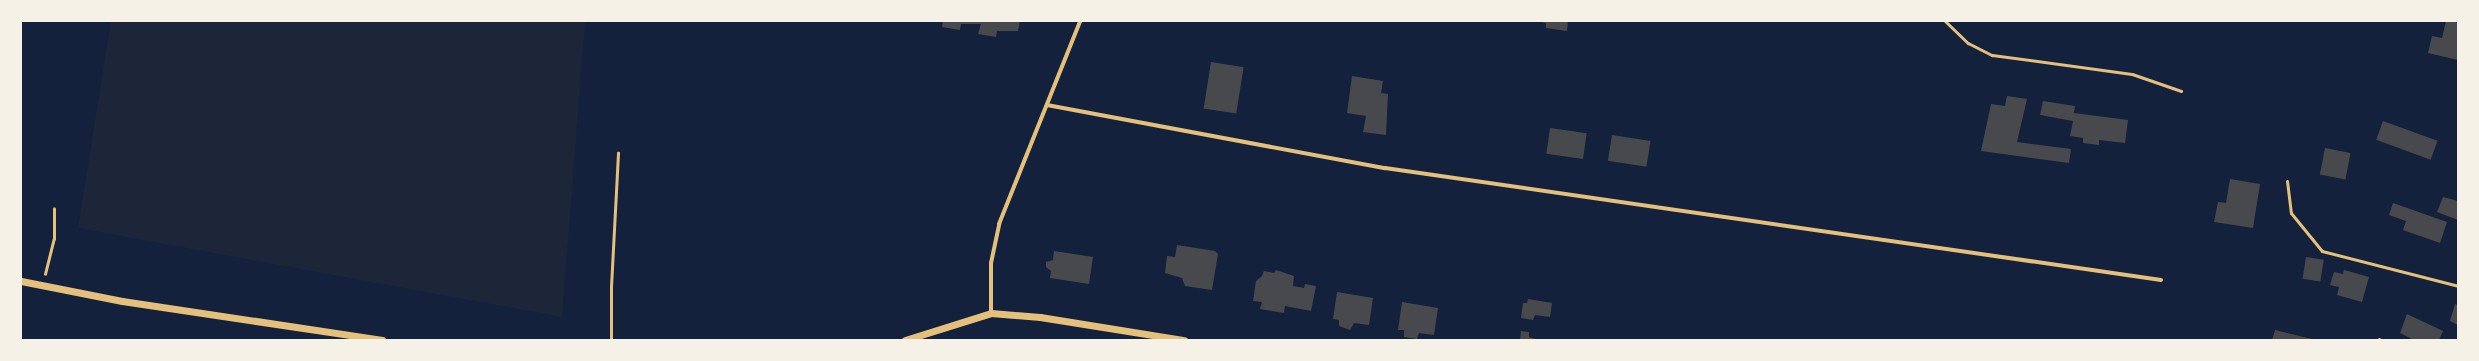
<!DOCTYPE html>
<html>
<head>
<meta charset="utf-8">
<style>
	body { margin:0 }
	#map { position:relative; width:2479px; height:361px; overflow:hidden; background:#14213d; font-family:"IBM Plex Sans",sans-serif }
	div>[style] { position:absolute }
	.green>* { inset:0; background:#1d2539 }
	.building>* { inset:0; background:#48494c; transform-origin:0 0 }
	.path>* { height:2.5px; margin:-1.25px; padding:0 1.25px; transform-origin:1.25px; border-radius:1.25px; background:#e5c07b }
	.service>* { height:3px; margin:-1.5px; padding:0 1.5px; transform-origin:1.5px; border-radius:1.5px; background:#e5c07b }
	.minor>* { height:4px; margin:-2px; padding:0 2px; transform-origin:2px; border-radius:2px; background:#e5c07b }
	.tertiary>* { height:7px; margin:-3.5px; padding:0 3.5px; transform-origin:3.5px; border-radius:3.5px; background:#e5c07b }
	span { translate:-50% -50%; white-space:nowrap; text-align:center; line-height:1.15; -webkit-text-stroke:3.5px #f6f1e7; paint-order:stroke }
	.frame { position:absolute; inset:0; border:22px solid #f6f1e7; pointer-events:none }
</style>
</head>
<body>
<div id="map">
	<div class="green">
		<div style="clip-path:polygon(111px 21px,585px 21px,562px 317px,78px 228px)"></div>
	</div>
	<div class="building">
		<div style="clip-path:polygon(943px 21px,1020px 21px,1018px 31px,997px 31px,996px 37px,978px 34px,981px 24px,961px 24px,960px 30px,942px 27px)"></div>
		<div style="clip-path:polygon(1538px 21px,1568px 21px,1567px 31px,1546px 28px,1546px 23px)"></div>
		<div style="clip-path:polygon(2446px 21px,2458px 22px,2458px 60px,2428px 53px,2432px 36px,2442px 38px)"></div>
		<div style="left:1211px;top:62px;width:33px;height:47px;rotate:9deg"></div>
		<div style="clip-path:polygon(1352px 76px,1383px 81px,1381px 93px,1388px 94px,1386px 135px,1363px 132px,1366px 116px,1347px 113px)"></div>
		<div style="clip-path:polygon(2007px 96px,2027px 99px,2017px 142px,2071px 149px,2069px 163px,1981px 151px,1991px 104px,2005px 106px)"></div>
		<div style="clip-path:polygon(2043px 101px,2075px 106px,2074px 113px,2128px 120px,2125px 143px,2099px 140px,2099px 145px,2083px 143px,2083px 138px,2070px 136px,2073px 121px,2040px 115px)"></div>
		<div style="left:2383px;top:121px;width:58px;height:20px;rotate:20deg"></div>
		<div style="left:1550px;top:128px;width:37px;height:26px;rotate:8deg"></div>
		<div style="left:1612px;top:135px;width:39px;height:26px;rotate:9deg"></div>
		<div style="left:2325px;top:148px;width:26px;height:27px;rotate:11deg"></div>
		<div style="clip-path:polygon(2230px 179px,2260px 184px,2253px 228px,2214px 222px,2218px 202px,2226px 203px)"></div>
		<div style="clip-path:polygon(2443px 197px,2458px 201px,2458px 220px,2437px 212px)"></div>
		<div style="clip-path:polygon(2393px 203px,2447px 222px,2440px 243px,2403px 230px,2406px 221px,2389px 215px)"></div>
		<div style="clip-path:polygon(1177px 245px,1215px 251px,1218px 254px,1212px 290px,1185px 286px,1182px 278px,1165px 273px,1167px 256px,1175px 257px)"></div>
		<div style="clip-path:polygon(1054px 251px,1093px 257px,1089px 284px,1050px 278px,1051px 271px,1046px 267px,1046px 262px,1053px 260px)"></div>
		<div style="left:2306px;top:257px;width:18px;height:22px;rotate:9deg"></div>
		<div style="clip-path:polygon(1276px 270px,1294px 276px,1293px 286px,1304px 288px,1305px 284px,1316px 286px,1311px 311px,1285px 306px,1284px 313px,1260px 309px,1262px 302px,1253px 301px,1256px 281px,1262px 276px,1264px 271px,1274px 273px)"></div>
		<div style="clip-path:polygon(2344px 270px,2369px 277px,2362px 302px,2337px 295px,2339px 287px,2330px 285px,2334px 272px,2343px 274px)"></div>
		<div style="clip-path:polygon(1337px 292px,1373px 298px,1369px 325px,1354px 323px,1350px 330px,1339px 326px,1339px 320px,1333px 319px)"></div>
		<div style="clip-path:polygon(1528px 299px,1552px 303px,1550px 317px,1535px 315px,1533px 320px,1521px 318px,1523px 303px,1527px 303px)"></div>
		<div style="clip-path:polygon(1402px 302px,1438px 308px,1434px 335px,1419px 333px,1417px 339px,1404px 337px,1404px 330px,1398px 330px)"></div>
		<div style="clip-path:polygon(2455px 304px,2458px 305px,2458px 325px,2450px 321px)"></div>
		<div style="clip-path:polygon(2407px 314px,2443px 331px,2439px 340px,2414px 340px,2400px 333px)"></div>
		<div style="clip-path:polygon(2275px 330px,2312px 339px,2312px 340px,2272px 340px)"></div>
		<div style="clip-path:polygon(1521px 331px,1529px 332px,1529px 337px,1539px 340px,1520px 340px)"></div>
	</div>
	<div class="path">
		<div style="left:45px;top:274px;width:36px;rotate:-76deg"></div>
		<div style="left:54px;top:239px;width:30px;rotate:-90deg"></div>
		<div style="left:611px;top:340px;width:53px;rotate:-90deg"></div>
		<div style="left:611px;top:287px;width:134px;rotate:-87deg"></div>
	</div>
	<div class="service">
		<div style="left:1945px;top:21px;width:32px;rotate:44deg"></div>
		<div style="left:1968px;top:43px;width:27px;rotate:27deg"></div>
		<div style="left:1992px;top:55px;width:141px;rotate:7.7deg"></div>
		<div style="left:2132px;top:74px;width:52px;rotate:19.1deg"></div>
		<div style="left:2287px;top:181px;width:32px;rotate:83deg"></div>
		<div style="left:2291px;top:213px;width:49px;rotate:50.8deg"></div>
		<div style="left:2322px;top:251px;width:140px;rotate:14.4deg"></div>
		<div style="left:2379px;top:339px;width:2px;rotate:27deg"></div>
	</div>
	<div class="minor">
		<div style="left:1047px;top:105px;width:344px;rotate:10.6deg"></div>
		<div style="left:1385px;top:168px;width:784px;rotate:8.21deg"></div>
		<div style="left:991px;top:313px;width:50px;rotate:-90deg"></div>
		<div style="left:991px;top:263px;width:40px;rotate:-78deg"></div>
		<div style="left:999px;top:224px;width:219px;rotate:-68.2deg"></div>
	</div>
	<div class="tertiary">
		<div style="left:21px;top:281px;width:103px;rotate:11.2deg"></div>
		<div style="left:122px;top:301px;width:263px;rotate:8.5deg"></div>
		<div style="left:905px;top:340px;width:90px;rotate:-17.4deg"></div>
		<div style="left:991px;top:313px;width:49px;rotate:4.7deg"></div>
		<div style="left:1040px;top:317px;width:146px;rotate:9.1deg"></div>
	</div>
	<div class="frame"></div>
</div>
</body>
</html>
